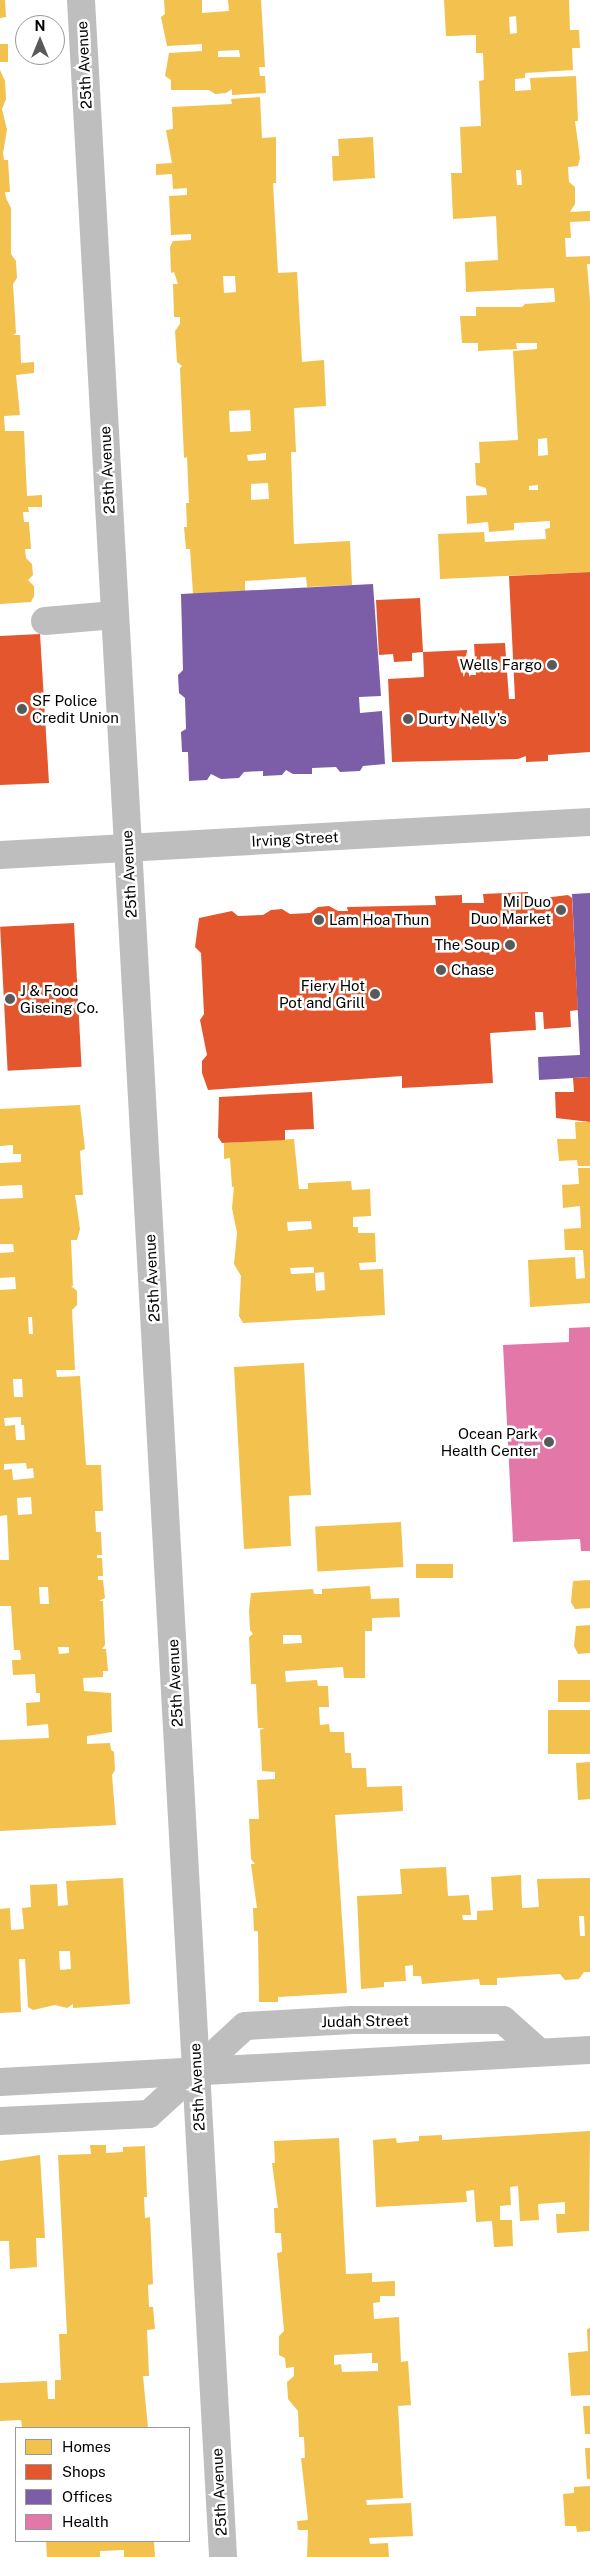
<!DOCTYPE html>
<html>
<head>
<meta charset="utf-8">
<style>
	body { margin:0 }
	#map { position:relative; width:590px; height:2557px; overflow:hidden; background:#fff; font-family:"Public Sans",sans-serif }
	div>[style] { position:absolute }
	.homes>* { inset:0; background:#f2c14e; transform-origin:0 0 }
	.shops>* { inset:0; background:#e4572e; transform-origin:0 0 }
	.offices>* { inset:0; background:#7b5ea7 }
	.health>* { inset:0; background:#e377a8 }
	.minor>* { height:28px; margin:-14px; padding:0 14px; transform-origin:14px; border-radius:14px; background:#bebebe }
	.tram>* { height:1px; margin:-0.5px; padding:0 0.5px; transform-origin:0.5px; border-radius:0.5px; background:#bebebe }
	.dots>* { width:14px; height:14px; translate:-50% -50%; box-sizing:border-box; border:2px solid #fff; border-radius:50% }
	span { translate:-50% -50%; white-space:nowrap; text-align:center; line-height:1.15; -webkit-text-stroke:5px #fff; paint-order:stroke }
	.street-label { font-size:15px; color:#000 }
	.poi-label { font-size:15px; color:#000 }
	.right { translate:-100% -50%; text-align:right }
	.left { translate:0 -50%; text-align:left }
	.legend { position:absolute; left:15px; top:2427px; width:175px; height:115px; box-sizing:border-box; background:#fff; border:1px solid #999; margin:0; padding:6px 9px; list-style:none; font-size:15px; color:#000 }
	.legend li { display:flex; align-items:center; gap:10px; height:25px }
	.legend b { width:25px; border:1px solid #999 }
	.north { position:absolute; left:15px; top:15px; width:50px; height:50px; box-sizing:border-box; background:#fff; border:1px solid #999; border-radius:50%; rotate:0deg; font-size:14px; font-weight:700; line-height:20px; text-align:center; color:#000 }
	.north::after { content:''; display:block; margin:auto; width:18px; height:22px; background:#595959; clip-path:polygon(50% 0,100% 100%,50% 72%,0 100%) }
</style>
</head>
<body>
<div id="map">
	<div class="homes">
		<div style="clip-path:polygon(0 0,5px 0,6px 17px,0 18px)"></div>
		<div style="clip-path:polygon(evenodd,164px 0,202px 0,202px 13px,229px 11px,228px 0,261px 0,265px 67px,259px 67px,260px 76px,265px 76px,266px 93px,232px 95px,232px 89px,226px 93px,215px 94px,209px 90px,171px 90px,171px 80px,165px 76px,169px 53px,202px 51px,202px 44px,167px 46px,161px 17px,165px 14px,164px 0,239px 50px,240px 57px,218px 57px,218px 51px,239px 50px)"></div>
		<div style="clip-path:polygon(evenodd,444px 0,569px 0,570px 30px,579px 30px,580px 48px,572px 48px,573px 70px,525px 73px,525px 78px,515px 79px,515px 91px,531px 90px,530px 78px,576px 76px,578px 121px,575px 121px,580px 158px,578px 166px,568px 167px,569px 182px,575px 187px,575px 204px,570px 212px,590px 211px,590px 221px,570px 222px,571px 238px,565px 238px,566px 257px,590px 256px,590px 264px,587px 264px,590px 301px,590px 572px,440px 579px,438px 534px,484px 532px,485px 542px,546px 539px,545px 529px,550px 528px,550px 521px,514px 523px,514px 530px,489px 532px,488px 522px,467px 524px,466px 496px,487px 495px,486px 488px,476px 485px,475px 463px,480px 463px,479px 442px,518px 440px,513px 351px,537px 349px,537px 343px,516px 343px,517px 349px,478px 351px,478px 343px,462px 343px,460px 316px,476px 316px,476px 307px,522px 307px,525px 304px,555px 302px,554px 288px,466px 292px,465px 262px,498px 260px,496px 216px,453px 219px,451px 173px,462px 173px,460px 127px,481px 126px,479px 81px,484px 80px,483px 53px,476px 53px,476px 35px,446px 36px,444px 0,516px 16px,517px 33px,510px 34px,509px 17px,516px 16px,444px 0,516px 170px,521px 170px,522px 185px,517px 185px,516px 170px,444px 0,547px 438px,548px 455px,538px 456px,538px 439px,547px 438px,444px 0,538px 485px,538px 490px,529px 490px,529px 486px,538px 485px)"></div>
		<div style="left:0;top:44px;width:8px;height:18px"></div>
		<div style="clip-path:polygon(0 70px,5px 81px,6px 99px,2px 109px,7px 130px,3px 153px,4px 160px,8px 160px,10px 192px,5px 192px,6px 198px,11px 208px,11px 254px,16px 261px,17px 278px,13px 284px,16px 333px,13px 335px,20px 335px,21px 363px,34px 362px,34px 373px,16px 375px,20px 415px,4px 416px,5px 431px,24px 431px,27px 496px,42px 495px,42px 507px,28px 507px,29px 512px,23px 512px,24px 522px,29px 522px,31px 549px,25px 549px,26px 558px,32px 564px,33px 575px,28px 580px,34px 586px,34px 596px,31px 602px,0 604px)"></div>
		<div style="clip-path:polygon(evenodd,260px 97px,262px 138px,276px 137px,276px 183px,273px 183px,278px 273px,297px 272px,302px 362px,324px 360px,326px 406px,294px 408px,296px 452px,291px 452px,294px 544px,350px 541px,352px 585px,307px 587px,306px 577px,245px 581px,245px 591px,193px 594px,190px 549px,186px 549px,184px 527px,187px 527px,186px 503px,189px 503px,187px 457px,184px 458px,180px 368px,182px 366px,177px 362px,175px 331px,180px 324px,180px 317px,174px 317px,173px 284px,178px 284px,174px 272px,171px 273px,170px 247px,173px 241px,191px 240px,191px 234px,171px 235px,169px 196px,187px 195px,187px 188px,173px 189px,172px 174px,156px 175px,156px 164px,172px 163px,166px 130px,173px 129px,172px 107px,232px 104px,231px 99px,260px 97px,223px 276px,235px 276px,236px 292px,224px 293px,223px 276px,260px 97px,250px 410px,251px 431px,230px 432px,229px 411px,250px 410px,260px 97px,266px 453px,266px 460px,248px 461px,247px 455px,266px 453px,260px 97px,268px 483px,269px 499px,251px 500px,251px 484px,268px 483px)"></div>
		<div style="clip-path:polygon(373px 137px,375px 178px,333px 181px,332px 156px,339px 156px,338px 139px)"></div>
		<div style="clip-path:polygon(evenodd,80px 1105px,85px 1149px,80px 1151px,83px 1195px,75px 1195px,80px 1229px,77px 1240px,71px 1240px,73px 1286px,71px 1286px,77px 1291px,77px 1305px,72px 1310px,75px 1370px,56px 1370px,57px 1377px,80px 1376px,86px 1465px,101px 1465px,103px 1511px,95px 1511px,96px 1532px,101px 1532px,102px 1555px,97px 1555px,97px 1558px,102px 1558px,103px 1576px,98px 1576px,98px 1580px,103px 1580px,105px 1598px,99px 1601px,103px 1601px,105px 1645px,102px 1649px,106px 1649px,108px 1671px,103px 1671px,103px 1677px,83px 1678px,84px 1691px,111px 1693px,112px 1732px,87px 1736px,87px 1744px,110px 1743px,111px 1750px,114px 1752px,115px 1770px,112px 1775px,116px 1825px,0 1831px,0 1740px,49px 1738px,48px 1724px,27px 1726px,26px 1703px,40px 1702px,40px 1693px,36px 1693px,35px 1674px,13px 1675px,12px 1660px,21px 1660px,20px 1650px,14px 1650px,11px 1606px,0 1606px,0 1560px,9px 1560px,7px 1515px,0 1516px,0 1290px,16px 1289px,15px 1277px,0 1278px,0 1253px,14px 1252px,13px 1244px,0 1244px,0 1199px,23px 1198px,22px 1185px,0 1186px,0 1163px,21px 1162px,21px 1154px,13px 1154px,13px 1145px,0 1146px,0 1109px,80px 1105px,28px 1317px,32px 1317px,33px 1334px,29px 1334px,28px 1317px,80px 1105px,13px 1379px,22px 1379px,23px 1397px,14px 1397px,13px 1379px,80px 1105px,21px 1417px,21px 1425px,24px 1425px,25px 1440px,16px 1440px,15px 1425px,5px 1426px,4px 1418px,21px 1417px,80px 1105px,26px 1463px,27px 1469px,33px 1468px,34px 1478px,13px 1480px,12px 1469px,4px 1470px,4px 1464px,26px 1463px,80px 1105px,31px 1497px,32px 1514px,18px 1515px,17px 1498px,31px 1497px,80px 1105px,39px 1587px,48px 1587px,49px 1604px,40px 1604px,39px 1587px,80px 1105px,58px 1647px,69px 1647px,69px 1653px,59px 1654px,58px 1647px)"></div>
		<div style="clip-path:polygon(575px 1122px,590px 1122px,590px 1166px,578px 1166px,577px 1160px,559px 1161px,557px 1139px,576px 1139px)"></div>
		<div style="clip-path:polygon(evenodd,294px 1139px,299px 1189px,308px 1189px,308px 1183px,351px 1181px,352px 1190px,370px 1189px,371px 1216px,353px 1217px,353px 1227px,358px 1227px,358px 1233px,375px 1233px,376px 1262px,359px 1263px,360px 1270px,383px 1269px,385px 1315px,243px 1323px,239px 1316px,241px 1276px,234px 1264px,237px 1233px,232px 1208px,234px 1187px,232px 1187px,230px 1158px,224px 1159px,224px 1143px,294px 1139px,311px 1221px,312px 1229px,288px 1231px,287px 1222px,311px 1221px,294px 1139px,314px 1267px,314px 1273px,291px 1274px,290px 1268px,314px 1267px,294px 1139px,324px 1272px,325px 1290px,316px 1291px,315px 1273px,324px 1272px)"></div>
		<div style="clip-path:polygon(578px 1168px,590px 1168px,590px 1303px,530px 1307px,528px 1260px,575px 1257px,576px 1279px,585px 1278px,583px 1250px,565px 1250px,564px 1229px,581px 1228px,580px 1206px,563px 1208px,562px 1185px,579px 1184px)"></div>
		<div style="clip-path:polygon(304px 1363px,311px 1495px,289px 1496px,291px 1546px,244px 1549px,234px 1367px)"></div>
		<div style="left:401px;top:1522px;width:45px;height:86px;rotate:87deg"></div>
		<div style="left:453px;top:1564px;width:14px;height:37px;rotate:90deg"></div>
		<div style="clip-path:polygon(590px 1580px,590px 1608px,575px 1609px,571px 1602px,573px 1581px)"></div>
		<div style="clip-path:polygon(evenodd,370px 1586px,371px 1599px,399px 1598px,400px 1617px,372px 1618px,372px 1631px,365px 1631px,365px 1678px,344px 1678px,343px 1667px,285px 1671px,286px 1682px,317px 1680px,318px 1686px,328px 1686px,329px 1707px,319px 1707px,320px 1725px,329px 1724px,330px 1732px,344px 1732px,345px 1753px,351px 1753px,352px 1768px,366px 1768px,367px 1787px,402px 1786px,403px 1811px,335px 1815px,347px 1993px,278px 1997px,278px 2002px,259px 2002px,258px 1931px,254px 1931px,253px 1908px,257px 1908px,251px 1864px,255px 1864px,251px 1859px,249px 1819px,259px 1819px,257px 1780px,275px 1779px,275px 1772px,262px 1771px,260px 1730px,265px 1728px,258px 1728px,256px 1684px,251px 1684px,249px 1637px,253px 1634px,250px 1630px,249px 1610px,251px 1593px,313px 1589px,314px 1594px,322px 1594px,322px 1589px,370px 1586px,283px 1635px,301px 1635px,302px 1643px,283px 1644px,283px 1635px)"></div>
		<div style="clip-path:polygon(590px 1625px,590px 1653px,578px 1654px,574px 1646px,576px 1626px)"></div>
		<div style="left:590px;top:1680px;width:22px;height:32px;rotate:90deg"></div>
		<div style="left:590px;top:1710px;width:44px;height:42px;rotate:90deg"></div>
		<div style="clip-path:polygon(590px 1762px,590px 1799px,578px 1800px,576px 1763px)"></div>
		<div style="clip-path:polygon(evenodd,446px 1867px,448px 1896px,469px 1895px,471px 1915px,462px 1915px,463px 1920px,477px 1920px,477px 1911px,493px 1910px,491px 1877px,521px 1875px,522px 1908px,539px 1907px,537px 1879px,590px 1878px,590px 1972px,584px 1972px,579px 1979px,565px 1980px,560px 1974px,497px 1978px,497px 1985px,480px 1985px,479px 1979px,422px 1984px,421px 1976px,413px 1976px,413px 1965px,405px 1966px,406px 1981px,384px 1982px,384px 1987px,361px 1989px,357px 1896px,402px 1894px,400px 1869px,446px 1867px,579px 1916px,584px 1916px,585px 1936px,580px 1936px,579px 1916px)"></div>
		<div style="clip-path:polygon(evenodd,123px 1878px,130px 2004px,73px 2008px,73px 2004px,67px 2008px,55px 2005px,33px 2010px,28px 2007px,25px 1959px,19px 1959px,21px 2012px,0 2013px,0 1909px,10px 1908px,11px 1930px,24px 1929px,22px 1908px,31px 1907px,30px 1885px,57px 1884px,58px 1906px,68px 1905px,66px 1881px,123px 1878px,59px 1951px,70px 1951px,71px 1969px,60px 1970px,59px 1951px)"></div>
		<div style="clip-path:polygon(590px 2131px,589px 2231px,557px 2233px,556px 2214px,565px 2214px,565px 2202px,538px 2204px,539px 2220px,520px 2221px,518px 2186px,510px 2187px,511px 2205px,500px 2206px,500px 2220px,512px 2220px,513px 2246px,494px 2247px,492px 2221px,476px 2222px,474px 2190px,466px 2191px,467px 2202px,376px 2207px,373px 2140px,396px 2138px,397px 2143px,419px 2141px,419px 2136px,442px 2135px,442px 2140px)"></div>
		<div style="clip-path:polygon(evenodd,339px 2138px,346px 2274px,372px 2273px,372px 2282px,395px 2281px,395px 2296px,380px 2296px,380px 2302px,373px 2303px,374px 2319px,399px 2317px,401px 2362px,408px 2361px,411px 2405px,398px 2406px,403px 2498px,366px 2500px,367px 2505px,411px 2503px,413px 2536px,369px 2538px,370px 2544px,388px 2543px,389px 2557px,307px 2557px,308px 2530px,298px 2530px,297px 2521px,308px 2520px,301px 2458px,305px 2458px,304px 2437px,299px 2437px,298px 2411px,288px 2399px,287px 2382px,294px 2376px,294px 2367px,286px 2368px,285px 2358px,279px 2355px,279px 2336px,284px 2331px,277px 2253px,282px 2252px,281px 2233px,275px 2233px,274px 2208px,278px 2208px,272px 2163px,275px 2163px,274px 2141px,339px 2138px,372px 2353px,372px 2363px,378px 2363px,378px 2371px,342px 2372px,341px 2364px,334px 2365px,334px 2355px,372px 2353px)"></div>
		<div style="clip-path:polygon(90px 2145px,106px 2145px,106px 2153px,123px 2152px,123px 2147px,145px 2146px,147px 2197px,144px 2197px,145px 2218px,150px 2217px,153px 2284px,148px 2285px,149px 2307px,153px 2307px,155px 2329px,147px 2330px,149px 2376px,143px 2376px,148px 2428px,22px 2427px,21px 2420px,0 2421px,0 2383px,47px 2381px,48px 2399px,55px 2399px,55px 2380px,61px 2380px,59px 2334px,67px 2334px,58px 2155px,91px 2154px)"></div>
		<div style="clip-path:polygon(40px 2155px,45px 2238px,36px 2238px,37px 2267px,10px 2269px,9px 2241px,0 2241px,0 2161px)"></div>
		<div style="clip-path:polygon(590px 2327px,590px 2395px,571px 2396px,568px 2353px,588px 2351px,587px 2330px)"></div>
		<div style="clip-path:polygon(583px 2406px,590px 2406px,590px 2434px,585px 2434px)"></div>
		<div style="clip-path:polygon(585px 2448px,590px 2448px,590px 2479px,587px 2479px)"></div>
		<div style="clip-path:polygon(590px 2486px,590px 2531px,577px 2532px,576px 2526px,565px 2526px,563px 2494px,574px 2493px,574px 2487px)"></div>
		<div style="clip-path:polygon(46px 2541px,154px 2541px,155px 2557px,124px 2557px,124px 2550px,100px 2551px,100px 2557px,47px 2557px)"></div>
	</div>
	<div class="shops">
		<div style="clip-path:polygon(590px 572px,590px 752px,548px 755px,548px 761px,526px 762px,526px 756px,518px 759px,392px 762px,388px 679px,424px 677px,423px 652px,467px 650px,469px 675px,476px 675px,474px 644px,505px 643px,509px 699px,515px 699px,509px 576px)"></div>
		<div style="clip-path:polygon(420px 598px,423px 652px,412px 653px,412px 661px,394px 662px,393px 654px,379px 655px,376px 600px)"></div>
		<div style="clip-path:polygon(40px 634px,49px 783px,0 785px,0 636px)"></div>
		<div style="clip-path:polygon(528px 892px,528px 900px,568px 895px,572px 898px,578px 1010px,570px 1011px,571px 1027px,544px 1029px,543px 1012px,535px 1012px,536px 1030px,490px 1033px,493px 1083px,402px 1088px,402px 1076px,208px 1090px,202px 1073px,202px 1061px,207px 1055px,200px 1020px,204px 1014px,201px 953px,195px 947px,199px 918px,232px 911px,238px 916px,263px 915px,271px 910px,282px 909px,290px 914px,310px 913px,318px 907px,329px 906px,338px 911px,348px 911px,347px 907px,436px 905px,435px 896px,462px 895px,462px 903px,484px 903px,483px 894px)"></div>
		<div style="left:74px;top:923px;width:144px;height:74px;rotate:87deg"></div>
		<div style="clip-path:polygon(590px 1077px,590px 1122px,556px 1118px,555px 1092px,574px 1092px,573px 1078px)"></div>
		<div style="clip-path:polygon(312px 1092px,314px 1129px,285px 1130px,285px 1140px,222px 1143px,218px 1137px,219px 1097px)"></div>
	</div>
	<div class="offices">
		<div style="clip-path:polygon(373px 584px,381px 696px,359px 697px,360px 713px,382px 711px,385px 764px,363px 766px,360px 771px,340px 772px,336px 767px,312px 768px,312px 774px,293px 774px,286px 770px,282px 775px,263px 776px,263px 771px,244px 772px,239px 778px,221px 779px,211px 774px,207px 780px,189px 781px,188px 752px,182px 752px,181px 732px,186px 729px,185px 698px,179px 693px,178px 675px,183px 670px,181px 594px)"></div>
		<div style="clip-path:polygon(590px 893px,590px 1077px,539px 1080px,538px 1057px,580px 1055px,572px 894px)"></div>
	</div>
	<div class="health">
		<div style="clip-path:polygon(590px 1327px,590px 1551px,581px 1551px,580px 1539px,513px 1542px,503px 1345px,569px 1342px,569px 1328px)"></div>
	</div>
	<div class="minor">
		<div style="left:81px;top:0;width:2561px;rotate:86.82deg"></div>
		<div style="left:45px;top:621px;width:70px;rotate:-4.9deg"></div>
		<div style="left:0;top:855px;width:591px;rotate:-3.2deg"></div>
		<div style="left:0;top:2082px;width:591px;rotate:-3.1deg"></div>
		<div style="left:0;top:2121px;width:149px;rotate:-2.7deg"></div>
		<div style="left:149px;top:2114px;width:130px;rotate:-42.5deg"></div>
		<div style="left:245px;top:2026px;width:107px;rotate:-3.2deg"></div>
		<div style="left:352px;top:2020px;width:151px"></div>
		<div style="left:503px;top:2020px;width:48px;rotate:41.6deg"></div>
	</div>
	<div class="tram">
		<div style="left:0;top:2073px;width:591px;rotate:-3.2deg"></div>
		<div style="left:0;top:2092px;width:591px;rotate:-3.2deg"></div>
	</div>
	<div class="dots">
		<div style="left:552px;top:665px;background:#595959"></div>
		<div style="left:22px;top:709px;background:#595959"></div>
		<div style="left:408px;top:719px;background:#595959"></div>
		<div style="left:561px;top:910px;background:#595959"></div>
		<div style="left:319px;top:920px;background:#595959"></div>
		<div style="left:510px;top:945px;background:#595959"></div>
		<div style="left:441px;top:970px;background:#595959"></div>
		<div style="left:375px;top:994px;background:#595959"></div>
		<div style="left:10px;top:999px;background:#595959"></div>
		<div style="left:549px;top:1442px;background:#595959"></div>
	</div>
	<div class="street-label">
		<span style="left:84px;top:65px;rotate:-93deg">25th Avenue</span>
		<span style="left:107px;top:470px;rotate:-93deg">25th Avenue</span>
		<span style="left:295px;top:839px;rotate:-3deg">Irving Street</span>
		<span style="left:129px;top:874px;rotate:-93deg">25th Avenue</span>
		<span style="left:152px;top:1278px;rotate:-93deg">25th Avenue</span>
		<span style="left:175px;top:1683px;rotate:-93deg">25th Avenue</span>
		<span style="left:365px;top:2021px;rotate:-1deg">Judah Street</span>
		<span style="left:197px;top:2087px;rotate:-93deg">25th Avenue</span>
		<span style="left:219px;top:2492px;rotate:-93deg">25th Avenue</span>
	</div>
	<div class="poi-label">
		<span class="right" style="left:542px;top:665px">Wells Fargo</span>
		<span class="left" style="left:32px;top:709px">SF Police<br>Credit Union</span>
		<span class="left" style="left:418px;top:719px">Durty Nelly's</span>
		<span class="right" style="left:551px;top:910px">Mi Duo<br>Duo Market</span>
		<span class="left" style="left:329px;top:920px">Lam Hoa Thun</span>
		<span class="right" style="left:500px;top:945px">The Soup</span>
		<span class="left" style="left:451px;top:970px">Chase</span>
		<span class="right" style="left:365px;top:994px">Fiery Hot<br>Pot and Grill</span>
		<span class="left" style="left:20px;top:999px">J &amp; Food<br>Giseing Co.</span>
		<span class="right" style="left:538px;top:1442px">Ocean Park<br>Health Center</span>
	</div>
	<ul class="legend">
	<li><b style="height:14px;background:#f2c14e"></b>Homes</li>
	<li><b style="height:14px;background:#e4572e"></b>Shops</li>
	<li><b style="height:14px;background:#7b5ea7"></b>Offices</li>
	<li><b style="height:14px;background:#e377a8"></b>Health</li>
	</ul>
	<div class="north">N</div>
</div>
</body>
</html>
